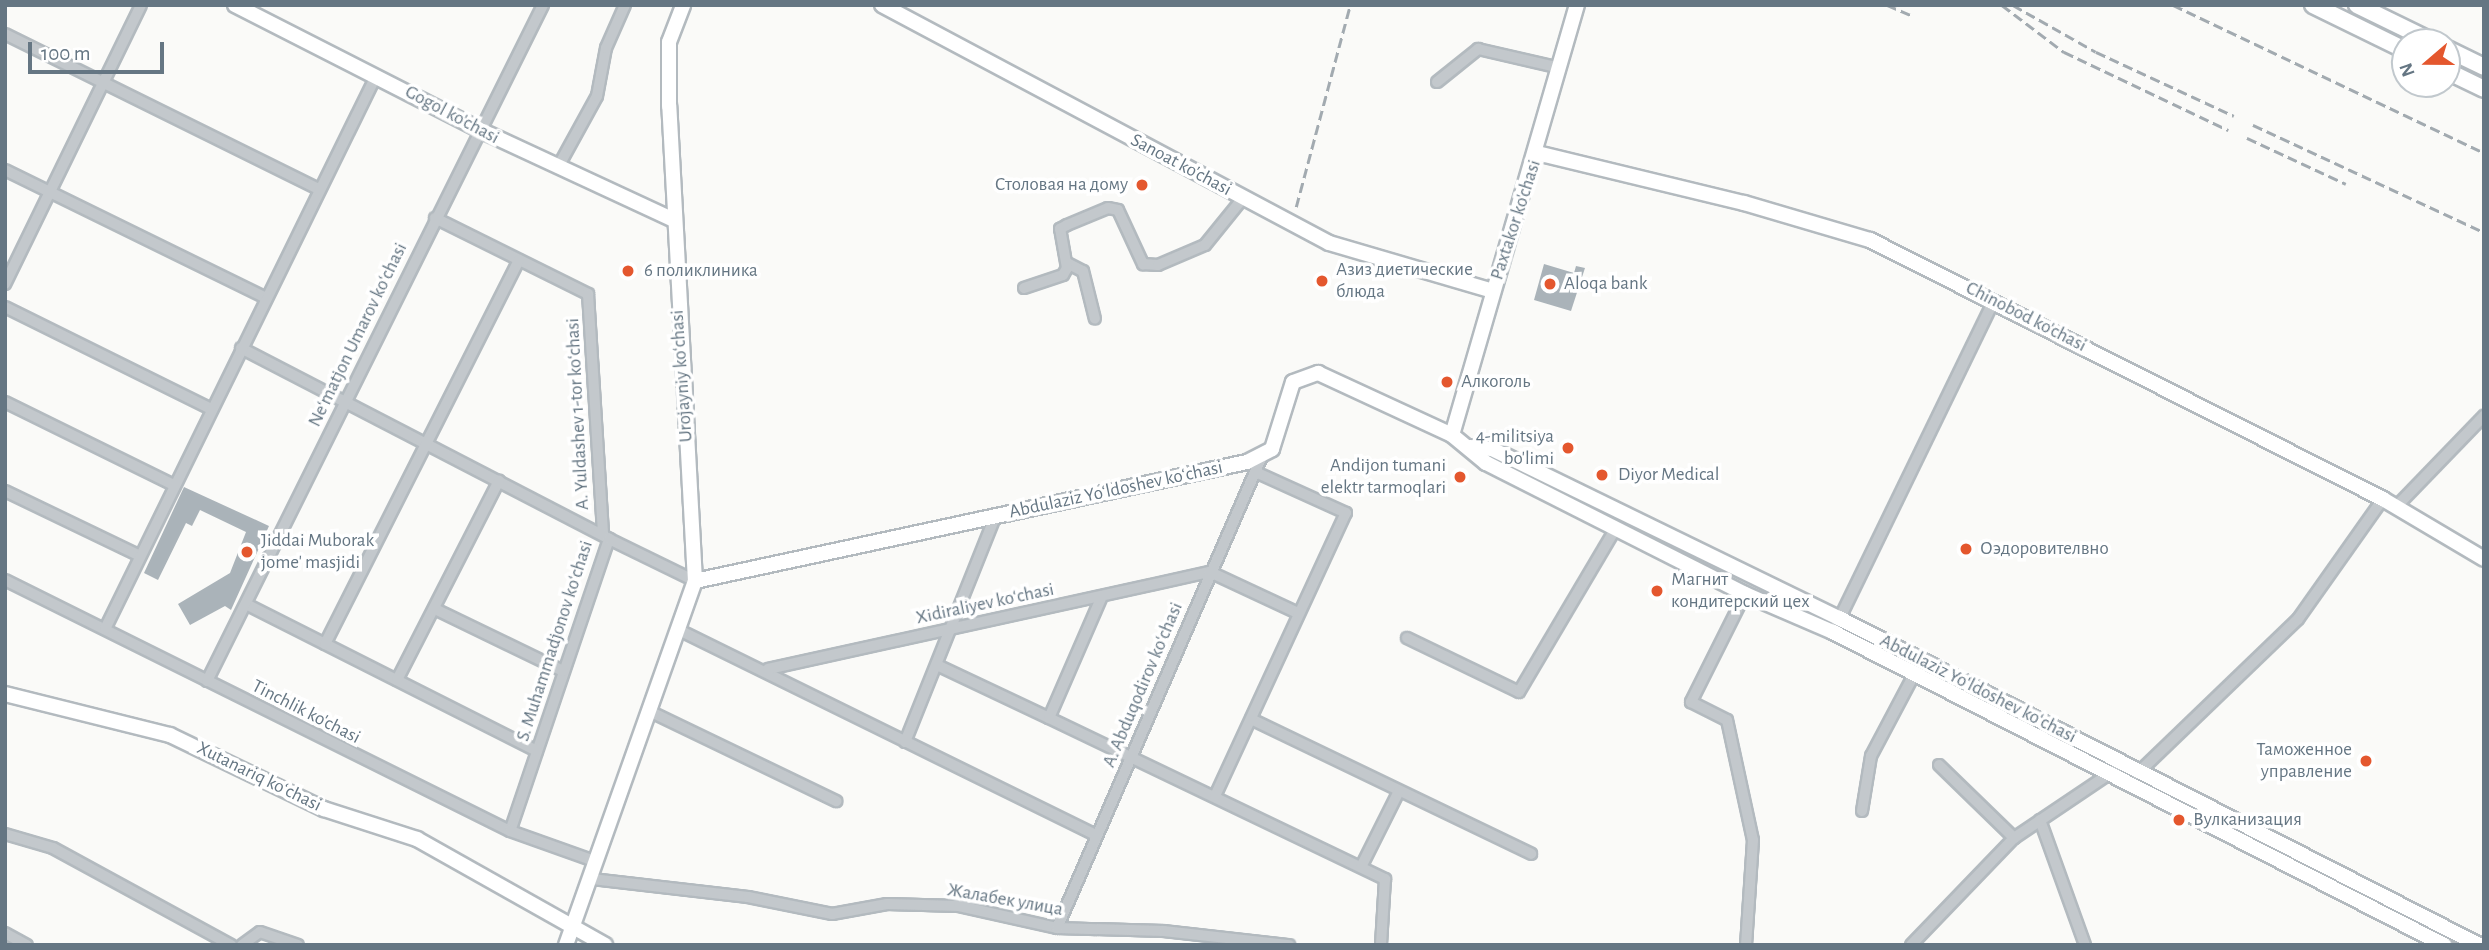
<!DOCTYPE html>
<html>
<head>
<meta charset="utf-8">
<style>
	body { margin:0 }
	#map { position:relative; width:2489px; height:950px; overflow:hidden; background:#fafaf8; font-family:"Alegreya Sans",sans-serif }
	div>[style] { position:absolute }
	.building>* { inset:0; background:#aab3b9 }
	.roads { filter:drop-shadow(2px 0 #b3babf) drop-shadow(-2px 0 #b3babf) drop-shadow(0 2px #b3babf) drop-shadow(0 -2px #b3babf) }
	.street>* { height:10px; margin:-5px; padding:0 5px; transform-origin:5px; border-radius:5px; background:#c3c8cc }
	.secondary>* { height:14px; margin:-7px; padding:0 7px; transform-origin:7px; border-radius:7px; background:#fff }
	.primary>* { height:16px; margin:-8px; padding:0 8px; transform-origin:8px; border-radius:8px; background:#fff }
	.rail>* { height:2.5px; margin-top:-1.25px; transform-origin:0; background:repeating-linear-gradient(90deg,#a2aab0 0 10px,transparent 0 15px) }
	.dots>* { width:19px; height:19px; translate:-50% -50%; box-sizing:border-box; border:4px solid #fff; border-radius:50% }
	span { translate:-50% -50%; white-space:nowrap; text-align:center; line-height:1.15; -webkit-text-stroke:7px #fff; paint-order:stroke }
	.street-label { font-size:19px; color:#657683 }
	.poi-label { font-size:19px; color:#657683 }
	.right { translate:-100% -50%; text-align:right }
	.left { translate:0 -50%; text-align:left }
	.frame { position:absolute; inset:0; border:7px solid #657683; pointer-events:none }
	.north { position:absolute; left:2391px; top:28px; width:70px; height:70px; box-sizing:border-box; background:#fff; border:2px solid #c1c8cd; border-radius:50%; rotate:250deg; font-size:19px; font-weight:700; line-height:28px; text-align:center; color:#657683 }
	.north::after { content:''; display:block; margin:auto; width:24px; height:32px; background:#e4572e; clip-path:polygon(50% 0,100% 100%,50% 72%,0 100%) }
	.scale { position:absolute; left:28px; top:42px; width:136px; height:32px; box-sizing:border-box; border:4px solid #657683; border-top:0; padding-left:9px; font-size:21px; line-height:24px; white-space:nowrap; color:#657683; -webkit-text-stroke:5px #fff; paint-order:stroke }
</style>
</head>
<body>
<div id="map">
	<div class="building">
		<div style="clip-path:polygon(1544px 264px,1574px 273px,1576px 266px,1585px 268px,1571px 311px,1534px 300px)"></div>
		<div style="clip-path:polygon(184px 487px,269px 526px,231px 610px,225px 606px,190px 625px,178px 604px,230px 573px,246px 532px,200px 510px,192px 526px,186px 523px,158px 580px,144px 573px)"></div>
	</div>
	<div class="roads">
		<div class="street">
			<div style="left:5px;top:34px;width:348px;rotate:26.3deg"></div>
			<div style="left:1437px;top:82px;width:53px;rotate:-38.8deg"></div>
			<div style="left:1478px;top:49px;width:84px;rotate:13deg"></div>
			<div style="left:558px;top:167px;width:81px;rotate:-61.2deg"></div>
			<div style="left:597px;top:96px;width:49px;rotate:-79.4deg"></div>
			<div style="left:606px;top:48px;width:47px;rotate:-66.2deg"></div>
			<div style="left:5px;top:170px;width:288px;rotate:26.1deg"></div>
			<div style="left:435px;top:218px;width:171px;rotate:26.4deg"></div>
			<div style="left:588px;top:294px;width:240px;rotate:86.4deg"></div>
			<div style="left:1067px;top:263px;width:18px;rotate:27deg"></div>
			<div style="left:1083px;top:271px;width:49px;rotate:76deg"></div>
			<div style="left:5px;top:284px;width:310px;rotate:-64deg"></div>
			<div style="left:1024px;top:288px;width:41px;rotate:-18.4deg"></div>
			<div style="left:1063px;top:275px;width:8px;rotate:-60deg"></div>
			<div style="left:1067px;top:268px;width:40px;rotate:-100deg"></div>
			<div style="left:1060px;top:229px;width:8px;rotate:-30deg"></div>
			<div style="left:1067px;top:225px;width:44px;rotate:-22.5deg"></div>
			<div style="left:1108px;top:208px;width:10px;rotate:11deg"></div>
			<div style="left:1118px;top:210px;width:60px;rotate:65.2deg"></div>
			<div style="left:1143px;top:264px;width:15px;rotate:4deg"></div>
			<div style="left:1158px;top:265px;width:51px;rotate:-23.1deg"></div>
			<div style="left:1205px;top:245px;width:60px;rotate:-51deg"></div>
			<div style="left:5px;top:307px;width:230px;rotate:26.3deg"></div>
			<div style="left:241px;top:348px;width:415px;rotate:27.4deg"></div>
			<div style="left:609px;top:539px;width:308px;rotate:108.7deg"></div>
			<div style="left:5px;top:402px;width:188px;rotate:26.2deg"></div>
			<div style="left:5px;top:491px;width:150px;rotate:25.7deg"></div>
			<div style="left:2396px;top:507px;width:127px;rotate:-46deg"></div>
			<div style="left:609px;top:539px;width:96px;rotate:26deg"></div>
			<div style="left:5px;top:580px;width:564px;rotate:26.43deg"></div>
			<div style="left:510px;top:831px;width:92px;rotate:19.6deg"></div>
			<div style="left:1745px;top:594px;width:121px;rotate:116.6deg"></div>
			<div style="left:1691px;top:702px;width:40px;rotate:26.6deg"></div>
			<div style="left:1727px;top:720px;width:123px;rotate:77.8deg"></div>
			<div style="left:1753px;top:840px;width:105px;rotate:93.8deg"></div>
			<div style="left:246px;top:604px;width:326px;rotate:26.8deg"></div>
			<div style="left:437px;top:610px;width:140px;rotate:25.8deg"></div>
			<div style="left:105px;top:629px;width:616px;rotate:-63.89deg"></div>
			<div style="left:679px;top:630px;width:465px;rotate:26.2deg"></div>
			<div style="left:1833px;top:632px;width:368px;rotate:-64.1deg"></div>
			<div style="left:1407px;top:638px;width:124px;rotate:25.7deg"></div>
			<div style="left:1519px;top:692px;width:191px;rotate:-59.4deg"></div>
			<div style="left:325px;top:644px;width:430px;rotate:-63.2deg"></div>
			<div style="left:939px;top:666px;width:122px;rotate:25.3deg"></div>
			<div style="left:1049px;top:718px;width:133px;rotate:-66.5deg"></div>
			<div style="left:768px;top:669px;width:453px;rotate:-12.4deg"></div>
			<div style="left:1210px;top:572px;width:97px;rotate:25deg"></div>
			<div style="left:397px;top:680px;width:224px;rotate:-62.9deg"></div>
			<div style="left:207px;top:681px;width:755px;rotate:-63.57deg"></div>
			<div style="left:649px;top:711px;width:208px;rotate:25.7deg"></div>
			<div style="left:1049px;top:718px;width:373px;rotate:25.6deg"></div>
			<div style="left:1385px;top:879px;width:66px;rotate:93.5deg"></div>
			<div style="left:1251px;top:719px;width:311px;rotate:25.7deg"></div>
			<div style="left:905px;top:742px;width:245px;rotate:-68.2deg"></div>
			<div style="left:1939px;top:765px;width:105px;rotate:44.2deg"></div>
			<div style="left:2137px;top:774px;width:223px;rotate:-43.9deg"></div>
			<div style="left:2298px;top:619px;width:147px;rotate:-54.7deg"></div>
			<div style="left:1215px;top:796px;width:312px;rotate:-65.2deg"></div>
			<div style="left:1346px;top:513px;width:97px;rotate:-155.6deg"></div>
			<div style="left:1862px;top:811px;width:56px;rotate:-80.7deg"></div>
			<div style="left:1871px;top:756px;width:94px;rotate:-62.1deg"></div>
			<div style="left:2040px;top:820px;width:133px;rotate:70.2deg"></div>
			<div style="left:5px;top:834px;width:50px;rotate:16.3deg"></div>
			<div style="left:53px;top:848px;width:203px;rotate:28.6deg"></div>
			<div style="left:1361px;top:867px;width:85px;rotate:-63.4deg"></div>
			<div style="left:592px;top:879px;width:157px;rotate:6.6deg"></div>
			<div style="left:748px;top:897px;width:86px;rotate:11.4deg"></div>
			<div style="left:832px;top:914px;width:56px;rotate:-10.3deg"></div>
			<div style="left:887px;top:904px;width:72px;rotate:1.6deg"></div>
			<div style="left:959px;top:906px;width:100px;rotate:12.7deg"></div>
			<div style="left:1057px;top:928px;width:107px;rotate:1.6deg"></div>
			<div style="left:1164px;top:931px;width:126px;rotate:6.4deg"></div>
			<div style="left:1057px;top:928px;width:515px;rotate:-66.52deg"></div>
			<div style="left:5px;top:933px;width:25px;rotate:29deg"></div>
			<div style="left:242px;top:945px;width:22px;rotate:-36deg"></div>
			<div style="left:260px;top:932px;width:40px;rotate:18.9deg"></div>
			<div style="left:1911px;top:945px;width:149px;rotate:-46.1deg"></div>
			<div style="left:2014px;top:838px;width:122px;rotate:-34deg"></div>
		</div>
		<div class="secondary">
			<div style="left:235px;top:5px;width:273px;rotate:27deg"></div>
			<div style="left:478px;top:129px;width:214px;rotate:24.9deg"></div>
			<div style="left:882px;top:5px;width:506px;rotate:28.03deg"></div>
			<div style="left:1329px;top:243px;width:171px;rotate:16.3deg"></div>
			<div style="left:1537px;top:153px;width:213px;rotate:13.6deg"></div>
			<div style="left:1744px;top:203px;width:131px;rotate:16.4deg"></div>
			<div style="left:1870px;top:240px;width:575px;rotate:26.79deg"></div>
			<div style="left:2383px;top:499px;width:117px;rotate:30.7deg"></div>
			<div style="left:1452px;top:435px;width:448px;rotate:-73.8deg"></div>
			<div style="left:1470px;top:447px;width:22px;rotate:5deg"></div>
			<div style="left:1492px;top:449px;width:386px;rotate:26deg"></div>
			<div style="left:1839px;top:618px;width:719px;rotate:27.06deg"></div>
			<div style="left:695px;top:581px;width:565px;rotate:-12.17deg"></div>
			<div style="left:1247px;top:462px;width:28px;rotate:-27deg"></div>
			<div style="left:1272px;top:449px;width:70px;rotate:-72.6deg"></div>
			<div style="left:1293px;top:382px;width:27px;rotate:-20deg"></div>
			<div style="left:1318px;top:373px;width:148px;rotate:24.8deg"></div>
			<div style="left:1452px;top:435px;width:44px;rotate:39.5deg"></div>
			<div style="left:1486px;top:463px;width:290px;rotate:26.8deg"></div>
			<div style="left:1745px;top:594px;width:96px;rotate:23.4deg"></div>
			<div style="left:1833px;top:632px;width:687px;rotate:27.12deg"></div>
			<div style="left:5px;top:694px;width:170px;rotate:14deg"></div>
			<div style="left:170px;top:735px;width:171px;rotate:25.7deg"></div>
			<div style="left:324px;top:809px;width:98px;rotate:17.9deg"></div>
			<div style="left:417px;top:839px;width:216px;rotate:29.4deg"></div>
			<div style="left:566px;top:945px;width:386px;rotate:-70.5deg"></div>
			<div style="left:695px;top:581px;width:476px;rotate:-93.1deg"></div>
			<div style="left:669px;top:106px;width:64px;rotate:-90deg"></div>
			<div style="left:669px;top:42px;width:40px;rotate:-69deg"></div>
		</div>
		<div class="primary">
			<div style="left:2313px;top:5px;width:102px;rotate:26.1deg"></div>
			<div style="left:2357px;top:5px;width:85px;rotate:26deg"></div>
			<div style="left:2447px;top:49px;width:41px;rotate:25.9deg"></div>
			<div style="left:2447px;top:71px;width:41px;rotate:25.9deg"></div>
		</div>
	</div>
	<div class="rail">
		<div style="left:1887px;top:5px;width:26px;rotate:23deg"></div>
		<div style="left:2002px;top:5px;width:78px;rotate:37.2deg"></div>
		<div style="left:2064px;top:52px;width:182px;rotate:25.4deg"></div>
		<div style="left:2013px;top:5px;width:95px;rotate:29.5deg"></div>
		<div style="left:2096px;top:52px;width:152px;rotate:24.9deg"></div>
		<div style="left:2173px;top:5px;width:344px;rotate:25.4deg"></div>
		<div style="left:2253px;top:125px;width:255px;rotate:24.9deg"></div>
		<div style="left:2247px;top:138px;width:109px;rotate:24.9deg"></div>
		<div style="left:1296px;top:207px;width:209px;rotate:-75deg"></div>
	</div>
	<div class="dots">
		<div style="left:1142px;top:185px;background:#e4572e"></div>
		<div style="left:628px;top:271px;background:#e4572e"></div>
		<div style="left:1322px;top:281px;background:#e4572e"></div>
		<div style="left:1550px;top:284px;background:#e4572e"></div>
		<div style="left:1447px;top:382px;background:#e4572e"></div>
		<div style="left:1568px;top:448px;background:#e4572e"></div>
		<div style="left:1602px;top:475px;background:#e4572e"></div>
		<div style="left:1460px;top:477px;background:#e4572e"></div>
		<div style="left:1966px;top:549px;background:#e4572e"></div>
		<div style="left:247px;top:552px;background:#e4572e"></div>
		<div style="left:1657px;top:591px;background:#e4572e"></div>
		<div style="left:2366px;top:761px;background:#e4572e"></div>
		<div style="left:2179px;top:820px;background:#e4572e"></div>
	</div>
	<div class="street-label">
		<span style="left:452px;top:115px;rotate:28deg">Gogol ko'chasi</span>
		<span style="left:1181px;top:165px;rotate:28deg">Sanoat ko'chasi</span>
		<span style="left:1516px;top:220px;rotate:-72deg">Paxtakor ko'chasi</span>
		<span style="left:2026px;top:317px;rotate:27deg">Chinobod ko'chasi</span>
		<span style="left:358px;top:335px;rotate:-64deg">Neʻmatjon Umarov koʻchasi</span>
		<span style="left:682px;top:376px;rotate:-94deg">Urоjayniy koʻchasi</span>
		<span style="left:578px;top:414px;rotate:-93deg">A. Yuldashev 1-tor koʻchasi</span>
		<span style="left:1116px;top:490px;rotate:-12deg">Abdulaziz Yoʻldoshev koʻchasi</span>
		<span style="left:985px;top:604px;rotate:-12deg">Xidiraliyev koʻchasi</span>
		<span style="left:555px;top:641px;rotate:-72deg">S. Muhammadjonov koʻchasi</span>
		<span style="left:1143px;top:685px;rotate:-67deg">A. Abduqodirov koʻchasi</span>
		<span style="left:1978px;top:689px;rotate:27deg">Abdulaziz Yoʻldoshev koʻchasi</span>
		<span style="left:306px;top:712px;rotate:27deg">Tinchlik ko'chasi</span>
		<span style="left:259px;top:777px;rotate:26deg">Xutanariq koʻchasi</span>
		<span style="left:1005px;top:900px;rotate:10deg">Жалабек улица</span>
	</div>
	<div class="poi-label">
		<span class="right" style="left:1128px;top:185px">Столовая на дому</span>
		<span class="left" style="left:1336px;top:281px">Азиз диетические<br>блюда</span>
		<span class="left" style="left:644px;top:271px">6 поликлиника</span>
		<span class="left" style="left:1564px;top:284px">Aloqa bank</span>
		<span class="left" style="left:1461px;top:382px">Алкоголь</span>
		<span class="right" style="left:1554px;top:448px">4-militsiya<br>bo'limi</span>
		<span class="right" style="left:1446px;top:477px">Andijon tumani<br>elektr tarmoqlari</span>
		<span class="left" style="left:1618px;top:475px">Diyor Medical</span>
		<span class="left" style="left:261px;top:552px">Jiddai Muborak<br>jome' masjidi</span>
		<span class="left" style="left:1980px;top:549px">Оэдоровителвно</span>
		<span class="left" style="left:1671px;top:591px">Магнит<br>кондитерский цех</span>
		<span class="right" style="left:2352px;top:761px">Таможенное<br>управление</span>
		<span class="left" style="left:2193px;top:820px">Вулканизация</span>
	</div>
	<div class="frame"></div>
	<div class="north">N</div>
	<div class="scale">100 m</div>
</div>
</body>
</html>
